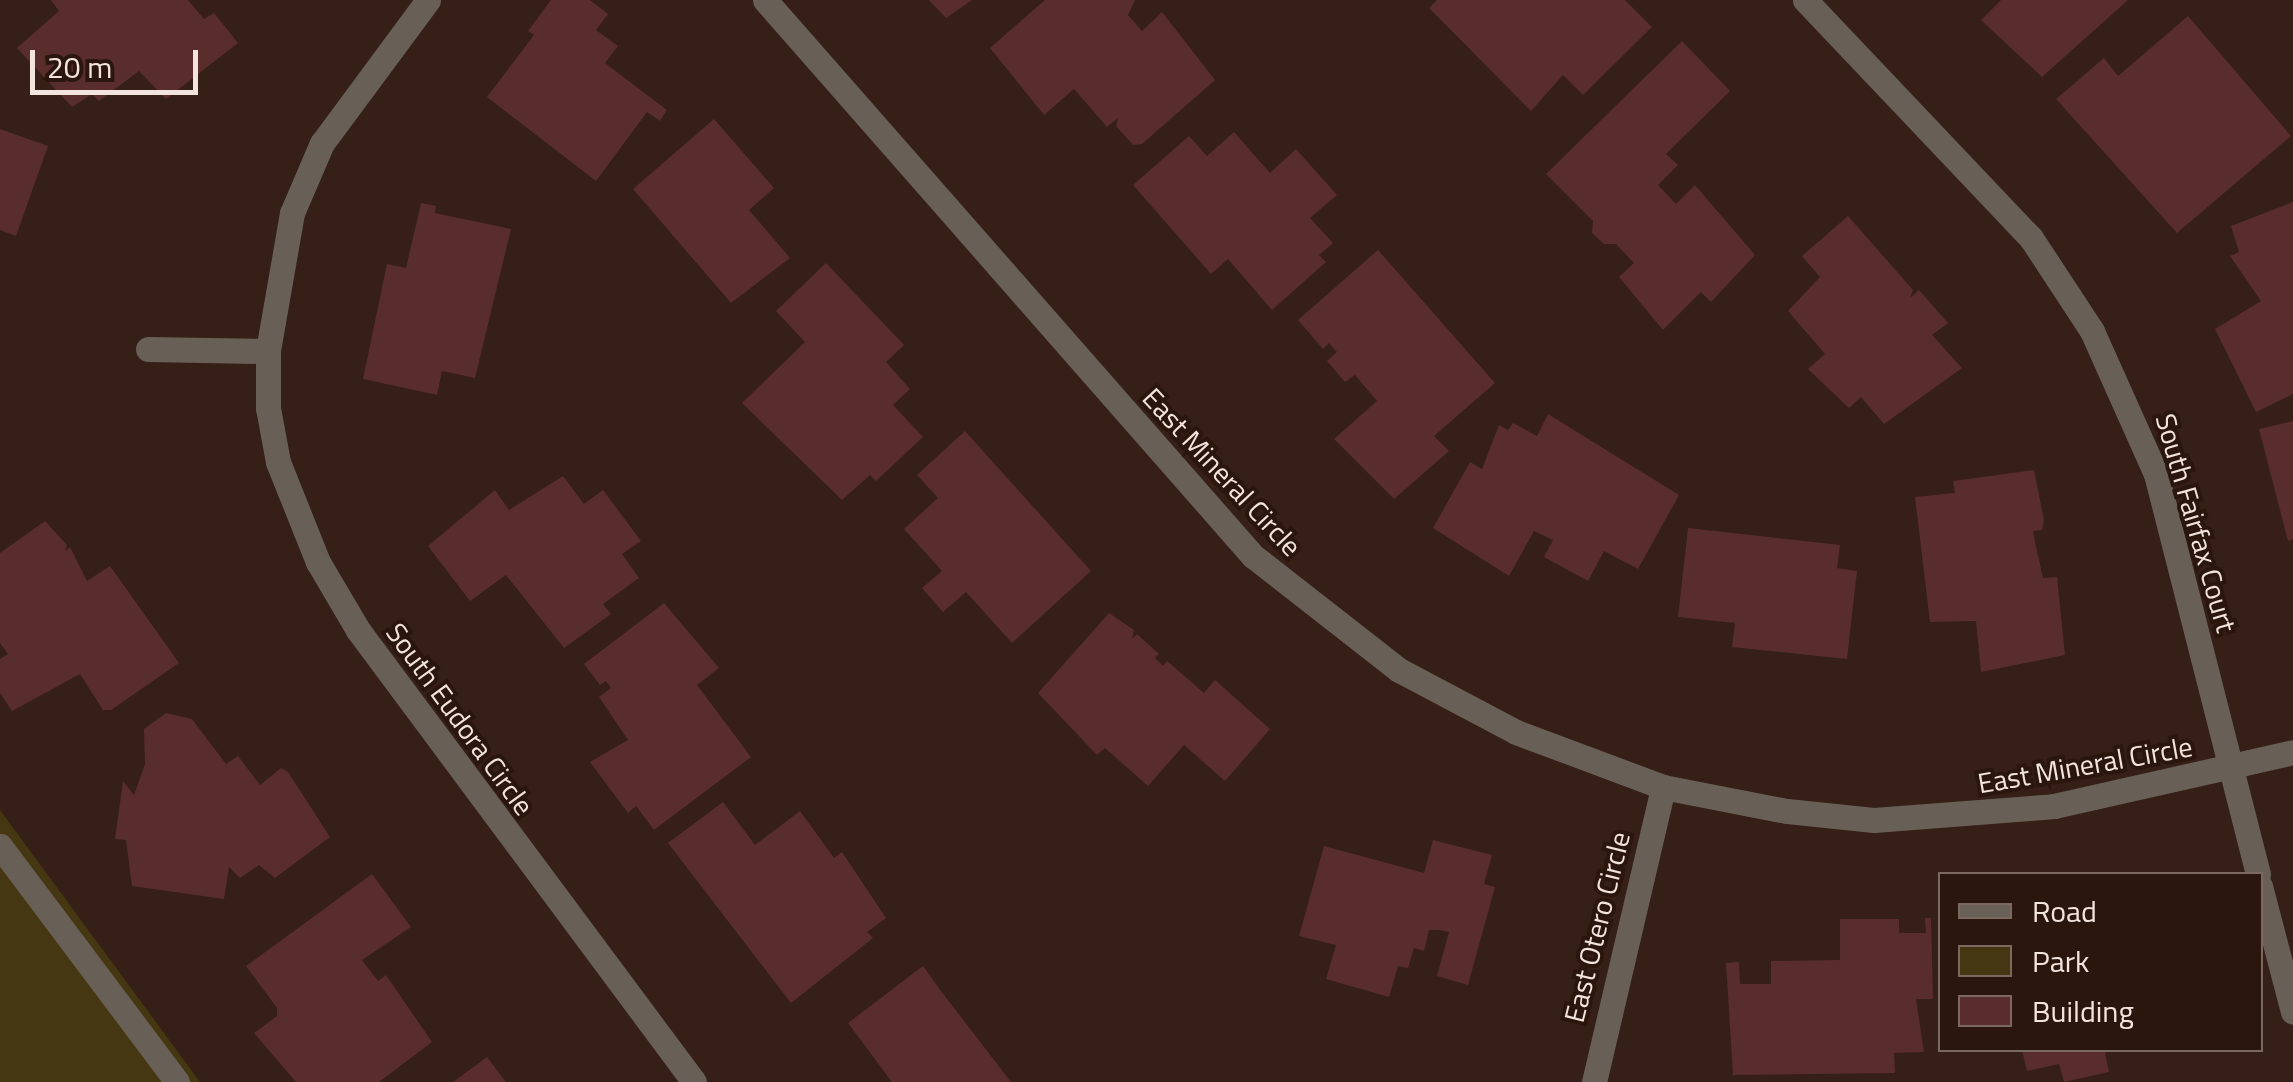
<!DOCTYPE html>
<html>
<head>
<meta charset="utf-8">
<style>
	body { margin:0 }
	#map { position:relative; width:2293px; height:1082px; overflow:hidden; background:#351f16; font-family:"Titillium Web",sans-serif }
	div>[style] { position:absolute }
	.green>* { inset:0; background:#453711 }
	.building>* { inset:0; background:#592d2c }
	.lane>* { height:25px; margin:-12.5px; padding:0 12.5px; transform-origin:12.5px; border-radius:12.5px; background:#685f57 }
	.street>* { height:25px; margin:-12.5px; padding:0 12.5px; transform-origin:12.5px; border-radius:12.5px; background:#685f57 }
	span { translate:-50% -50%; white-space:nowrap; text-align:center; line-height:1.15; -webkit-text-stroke:8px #2b160d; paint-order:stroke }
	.street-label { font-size:28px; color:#f4e4de }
	.legend { position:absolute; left:1938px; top:872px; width:325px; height:180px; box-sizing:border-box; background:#2b160d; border:2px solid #7b6861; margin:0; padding:12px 18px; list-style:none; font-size:30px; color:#f4e4de }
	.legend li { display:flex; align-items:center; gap:20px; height:50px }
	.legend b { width:50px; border:2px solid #7b6861 }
	.scale { position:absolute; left:30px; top:50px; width:168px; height:45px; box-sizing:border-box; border:5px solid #f4e4de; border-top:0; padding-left:12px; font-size:30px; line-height:35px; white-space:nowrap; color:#f4e4de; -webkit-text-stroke:8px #2b160d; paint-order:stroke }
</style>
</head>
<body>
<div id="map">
	<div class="green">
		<div style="clip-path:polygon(0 810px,200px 1082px,0 1082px)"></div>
	</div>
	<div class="building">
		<div style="clip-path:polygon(51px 0,188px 0,204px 19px,214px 13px,238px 43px,166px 99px,139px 71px,99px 101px,92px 94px,72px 107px,17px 48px,59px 11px)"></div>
		<div style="clip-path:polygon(551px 0,590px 0,608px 14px,596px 30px,618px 46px,605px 63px,667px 110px,660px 121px,647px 112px,596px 181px,487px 97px,534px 35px,528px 31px)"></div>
		<div style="clip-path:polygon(929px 0,972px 0,946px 18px)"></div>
		<div style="clip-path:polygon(1045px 0,1135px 0,1128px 15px,1142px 31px,1162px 12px,1215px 80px,1142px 144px,1133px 145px,1116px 126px,1118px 118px,1107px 127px,1074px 89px,1044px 115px,990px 48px)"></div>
		<div style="clip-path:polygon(1437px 0,1625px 0,1652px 27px,1583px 95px,1563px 75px,1531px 111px,1429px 8px)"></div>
		<div style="clip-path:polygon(2001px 0,2128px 0,2042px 77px,1981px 20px)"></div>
		<div style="clip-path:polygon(2188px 16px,2291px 136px,2177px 233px,2056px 99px,2104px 58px,2118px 76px)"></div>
		<div style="clip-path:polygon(1682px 41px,1730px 91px,1666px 154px,1678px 165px,1658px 185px,1676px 204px,1695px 185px,1755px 255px,1711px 302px,1701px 292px,1663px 330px,1619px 277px,1634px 263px,1616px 244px,1604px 244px,1592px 233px,1593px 221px,1546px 174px)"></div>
		<div style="clip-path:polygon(714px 119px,774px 188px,749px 210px,790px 258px,731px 303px,633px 189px)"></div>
		<div style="clip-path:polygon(0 129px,48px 146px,16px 236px,0 230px)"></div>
		<div style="clip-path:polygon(1234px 132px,1270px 173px,1296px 149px,1337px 195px,1310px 218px,1333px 243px,1319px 255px,1326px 262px,1272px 310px,1228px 259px,1211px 274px,1133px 185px,1189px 136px,1207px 156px)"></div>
		<div style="clip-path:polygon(2293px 202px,2293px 394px,2256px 412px,2215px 329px,2261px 301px,2230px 256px,2239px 252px,2231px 226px)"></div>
		<div style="clip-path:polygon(421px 203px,436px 206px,435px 213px,511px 229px,475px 378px,442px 371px,437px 395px,363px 379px,387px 264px,406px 268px)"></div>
		<div style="clip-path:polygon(1848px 216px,1913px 290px,1910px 298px,1919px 290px,1948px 323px,1932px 335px,1962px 368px,1884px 424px,1861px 397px,1849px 408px,1808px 369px,1825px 354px,1788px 311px,1820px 277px,1802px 256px)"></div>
		<div style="clip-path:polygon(1378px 250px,1495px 383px,1434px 436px,1449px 451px,1394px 499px,1334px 439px,1377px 401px,1355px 375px,1345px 382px,1327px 361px,1337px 352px,1329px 343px,1323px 349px,1298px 320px)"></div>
		<div style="clip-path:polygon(826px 263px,904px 345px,886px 362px,910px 389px,893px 405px,923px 437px,876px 481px,870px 475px,842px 500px,742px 403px,805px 342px,776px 311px)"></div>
		<div style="clip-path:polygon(1548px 414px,1679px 495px,1638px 569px,1604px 551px,1588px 581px,1544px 557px,1553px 540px,1534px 531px,1509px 576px,1433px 528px,1470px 462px,1482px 469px,1499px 425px,1508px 430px,1513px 423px,1537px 436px)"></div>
		<div style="clip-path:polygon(2293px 421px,2293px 539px,2288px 541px,2259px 429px)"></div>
		<div style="clip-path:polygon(965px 431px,1091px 571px,1012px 643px,966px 592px,943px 612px,922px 588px,942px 571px,904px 529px,938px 498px,917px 475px)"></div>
		<div style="clip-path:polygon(2034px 470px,2044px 520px,2042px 530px,2033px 531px,2035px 542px,2043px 578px,2057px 577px,2065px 655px,1981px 672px,1976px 621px,1930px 622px,1915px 497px,1955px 493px,1953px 481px)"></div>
		<div style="clip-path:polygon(563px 476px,584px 504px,603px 490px,641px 541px,622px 554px,639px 578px,603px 604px,611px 614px,564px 648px,506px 575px,470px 601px,428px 546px,495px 490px,509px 510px)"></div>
		<div style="clip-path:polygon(45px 521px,67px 545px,65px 551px,70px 547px,87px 581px,110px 566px,179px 663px,111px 710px,103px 710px,80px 674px,12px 711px,0 693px,0 659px,8px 654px,0 643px,0 553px)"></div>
		<div style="clip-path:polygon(1688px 528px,1840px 545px,1837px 568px,1857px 571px,1847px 659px,1732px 647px,1735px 623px,1678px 617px)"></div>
		<div style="clip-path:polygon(664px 603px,719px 668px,697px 685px,751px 757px,654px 830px,636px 806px,628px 813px,590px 762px,628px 740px,599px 697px,611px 688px,606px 681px,600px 685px,584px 664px)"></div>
		<div style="clip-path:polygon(1109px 613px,1134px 630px,1132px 639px,1137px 634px,1159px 654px,1155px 658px,1163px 666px,1167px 661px,1204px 693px,1215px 680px,1270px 729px,1225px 781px,1184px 745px,1148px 786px,1105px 748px,1097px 755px,1038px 693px)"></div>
		<div style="clip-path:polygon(166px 713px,192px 719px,226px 764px,238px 756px,260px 785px,281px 768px,288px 772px,330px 837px,275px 878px,259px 865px,240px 878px,229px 867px,224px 899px,132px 886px,126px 840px,115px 839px,123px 781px,134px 795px,145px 764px,144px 729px)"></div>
		<div style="clip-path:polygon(723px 802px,755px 845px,800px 811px,834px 858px,842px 852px,886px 918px,867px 932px,873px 938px,791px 1003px,668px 843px)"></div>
		<div style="clip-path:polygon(1433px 840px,1492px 855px,1484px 884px,1495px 887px,1468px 985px,1437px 976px,1449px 932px,1440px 930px,1429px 930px,1424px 951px,1414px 948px,1408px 968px,1398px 966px,1389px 997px,1326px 979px,1336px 945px,1299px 936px,1324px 846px,1424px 873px)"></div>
		<div style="clip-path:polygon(372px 874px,411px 927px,362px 960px,378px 981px,386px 975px,432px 1042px,379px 1082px,296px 1082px,254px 1033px,277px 1016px,277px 1008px,246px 966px)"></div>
		<div style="clip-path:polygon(1925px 918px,1931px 918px,1933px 999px,1916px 999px,1924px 1052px,1894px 1053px,1895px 1073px,1733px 1075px,1726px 963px,1739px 962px,1740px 984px,1771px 984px,1771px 961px,1840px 960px,1840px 919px,1899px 919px,1899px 933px,1926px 933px)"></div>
		<div style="clip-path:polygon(923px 966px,941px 991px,1011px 1082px,892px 1082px,848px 1023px)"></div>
		<div style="clip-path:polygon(2022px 1050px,2111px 1050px,2105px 1053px,2109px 1072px,2064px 1082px,2059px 1064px,2027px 1071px)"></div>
		<div style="clip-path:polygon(487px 1057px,506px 1082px,453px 1082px)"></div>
	</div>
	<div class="lane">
		<div style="left:0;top:846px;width:295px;rotate:53.1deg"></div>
	</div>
	<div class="street">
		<div style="left:428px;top:0;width:178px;rotate:126.5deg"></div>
		<div style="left:322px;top:143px;width:76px;rotate:113.2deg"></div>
		<div style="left:292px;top:213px;width:140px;rotate:99.9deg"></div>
		<div style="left:268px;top:351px;width:57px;rotate:90deg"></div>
		<div style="left:268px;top:408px;width:55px;rotate:79.5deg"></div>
		<div style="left:278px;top:462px;width:108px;rotate:68.2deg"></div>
		<div style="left:318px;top:562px;width:79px;rotate:59.5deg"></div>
		<div style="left:358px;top:630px;width:563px;rotate:53.37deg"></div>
		<div style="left:765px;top:0;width:740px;rotate:48.73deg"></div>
		<div style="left:1253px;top:556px;width:185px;rotate:38deg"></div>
		<div style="left:1399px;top:670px;width:132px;rotate:27.9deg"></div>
		<div style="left:1516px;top:732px;width:157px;rotate:20.5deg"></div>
		<div style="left:1663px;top:787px;width:126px;rotate:11deg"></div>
		<div style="left:1787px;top:811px;width:87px;rotate:5.9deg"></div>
		<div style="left:1874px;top:820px;width:181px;rotate:-4.4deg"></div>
		<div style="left:2054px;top:806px;width:245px;rotate:-12.7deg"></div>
		<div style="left:1805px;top:0;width:328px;rotate:46.5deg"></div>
		<div style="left:2031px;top:238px;width:111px;rotate:56.7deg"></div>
		<div style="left:2092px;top:331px;width:157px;rotate:65.9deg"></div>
		<div style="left:2156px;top:474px;width:413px;rotate:75.7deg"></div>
		<div style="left:148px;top:349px;width:120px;rotate:1deg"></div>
		<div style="left:2260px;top:886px;width:130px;rotate:75.3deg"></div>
		<div style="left:1594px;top:1082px;width:303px;rotate:-76.8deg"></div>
	</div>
	<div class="street-label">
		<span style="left:1222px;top:472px;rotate:47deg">East Mineral Circle</span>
		<span style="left:2196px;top:523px;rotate:74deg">South Fairfax Court</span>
		<span style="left:460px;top:719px;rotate:54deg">South Eudora Circle</span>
		<span style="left:2085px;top:765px;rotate:-10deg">East Mineral Circle</span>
		<span style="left:1597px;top:927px;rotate:-76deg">East Otero Circle</span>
	</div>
	<ul class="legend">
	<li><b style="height:12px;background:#685f57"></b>Road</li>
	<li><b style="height:28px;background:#453711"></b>Park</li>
	<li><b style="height:28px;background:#592d2c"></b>Building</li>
	</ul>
	<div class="scale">20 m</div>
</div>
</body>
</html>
